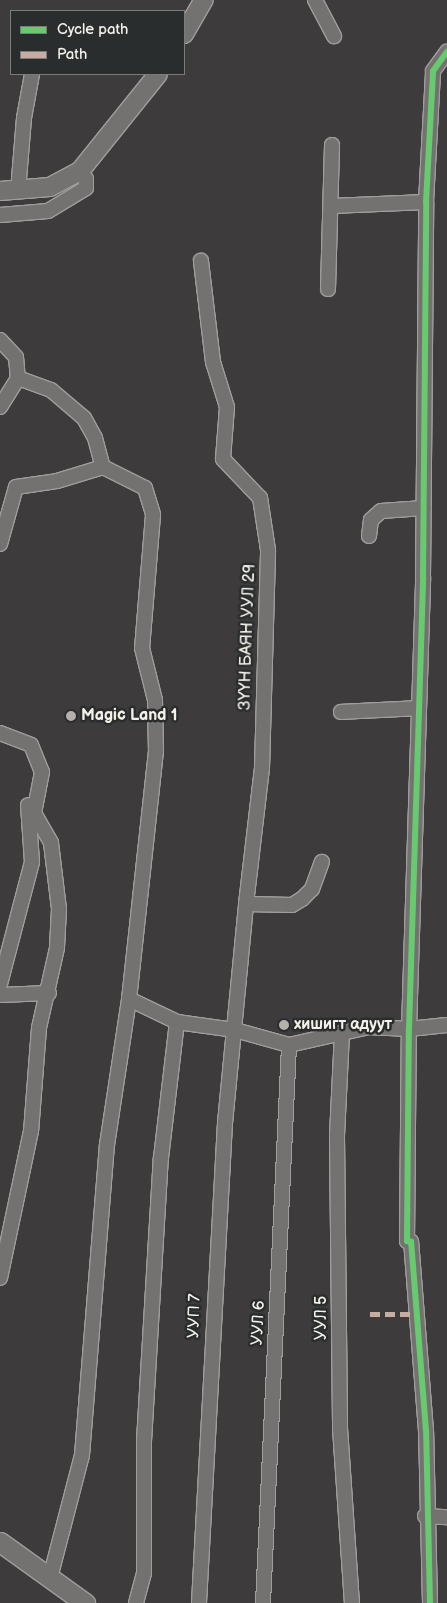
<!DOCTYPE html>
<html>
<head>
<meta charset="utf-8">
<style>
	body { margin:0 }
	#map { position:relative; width:447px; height:1603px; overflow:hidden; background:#3d3b3c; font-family:"Balsamiq Sans",sans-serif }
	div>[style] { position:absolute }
	.roads { filter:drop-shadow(1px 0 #9f9e9d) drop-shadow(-1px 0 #9f9e9d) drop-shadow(0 1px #9f9e9d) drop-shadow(0 -1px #9f9e9d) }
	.minor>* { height:14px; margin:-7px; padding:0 7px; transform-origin:7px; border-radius:7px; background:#737270 }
	.tertiary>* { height:18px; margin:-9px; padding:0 9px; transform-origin:9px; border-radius:9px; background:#737270 }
	.secondary>* { height:19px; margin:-9.5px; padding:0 9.5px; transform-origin:9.5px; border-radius:9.5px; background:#737270 }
	.quiet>* { height:5px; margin-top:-2.5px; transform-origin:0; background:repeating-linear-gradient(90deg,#c7aca2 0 10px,transparent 0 15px) }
	.cycleway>* { height:6px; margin:-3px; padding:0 3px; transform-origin:3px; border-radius:3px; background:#67ca6e }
	.dots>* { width:14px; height:14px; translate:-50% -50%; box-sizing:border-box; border:2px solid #2a2d2e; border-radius:50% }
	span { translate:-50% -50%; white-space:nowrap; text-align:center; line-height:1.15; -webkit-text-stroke:5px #2a2d2e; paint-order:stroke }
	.street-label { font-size:16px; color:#f4f1e8 }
	.poi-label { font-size:16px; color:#f4f1e8; font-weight:700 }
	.left { translate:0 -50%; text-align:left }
	.legend { position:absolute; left:10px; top:10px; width:175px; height:65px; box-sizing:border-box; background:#2a2d2e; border:1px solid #7b7b78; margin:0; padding:6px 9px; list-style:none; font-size:15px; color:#f4f1e8 }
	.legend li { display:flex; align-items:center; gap:10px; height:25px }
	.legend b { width:25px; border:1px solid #7b7b78 }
</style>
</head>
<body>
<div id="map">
	<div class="roads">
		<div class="minor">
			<div style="left:315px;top:0;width:41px;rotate:62.2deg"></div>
			<div style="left:18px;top:191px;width:73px;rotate:-85.3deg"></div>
			<div style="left:24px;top:118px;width:45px;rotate:-79.7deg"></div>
			<div style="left:331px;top:206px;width:95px;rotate:-2.4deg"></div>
			<div style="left:0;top:215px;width:48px;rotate:-4.8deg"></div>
			<div style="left:48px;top:211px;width:44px;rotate:-31.2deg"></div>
			<div style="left:86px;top:188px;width:9px;rotate:-90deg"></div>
			<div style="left:86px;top:179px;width:10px;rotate:-127deg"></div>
			<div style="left:328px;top:289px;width:144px;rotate:-88.4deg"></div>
			<div style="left:0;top:340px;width:23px;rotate:47deg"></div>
			<div style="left:16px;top:357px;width:21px;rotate:85deg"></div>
			<div style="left:18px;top:378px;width:35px;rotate:20deg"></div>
			<div style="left:51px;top:390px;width:43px;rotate:40.3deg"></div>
			<div style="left:84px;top:418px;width:23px;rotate:61deg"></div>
			<div style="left:95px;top:438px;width:30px;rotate:75deg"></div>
			<div style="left:103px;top:467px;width:47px;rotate:26.6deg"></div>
			<div style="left:145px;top:488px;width:28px;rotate:73deg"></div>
			<div style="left:153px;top:515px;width:133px;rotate:94.7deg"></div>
			<div style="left:142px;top:648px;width:54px;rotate:76deg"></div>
			<div style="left:155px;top:700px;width:51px;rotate:88.9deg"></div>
			<div style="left:156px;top:751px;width:249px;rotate:96.2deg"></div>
			<div style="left:129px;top:999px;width:53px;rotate:25.6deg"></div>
			<div style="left:177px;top:1022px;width:59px;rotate:7.9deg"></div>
			<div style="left:235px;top:1030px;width:56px;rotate:15.5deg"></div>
			<div style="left:289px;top:1045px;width:81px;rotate:-12.8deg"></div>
			<div style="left:368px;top:1027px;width:41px;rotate:2.8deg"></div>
			<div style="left:409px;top:1029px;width:38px;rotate:-6deg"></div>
			<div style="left:0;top:407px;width:34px;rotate:-58deg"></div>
			<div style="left:369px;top:536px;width:16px;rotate:-83deg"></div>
			<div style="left:371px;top:520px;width:13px;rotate:-42deg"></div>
			<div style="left:381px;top:511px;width:43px;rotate:-4deg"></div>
			<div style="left:0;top:544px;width:59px;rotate:-74.3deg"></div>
			<div style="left:16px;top:487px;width:41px;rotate:-8.3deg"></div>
			<div style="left:57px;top:481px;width:48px;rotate:-16.9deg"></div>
			<div style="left:341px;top:712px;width:78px;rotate:-2.9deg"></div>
			<div style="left:0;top:733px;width:33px;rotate:21deg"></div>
			<div style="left:31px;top:745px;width:29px;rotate:68deg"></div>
			<div style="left:42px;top:772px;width:42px;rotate:101deg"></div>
			<div style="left:34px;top:813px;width:34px;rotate:60deg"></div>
			<div style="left:51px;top:843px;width:66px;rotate:83.1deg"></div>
			<div style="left:59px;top:909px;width:39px;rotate:93deg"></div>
			<div style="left:57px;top:948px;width:82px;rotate:102.7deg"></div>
			<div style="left:39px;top:1028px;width:103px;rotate:94.4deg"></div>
			<div style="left:31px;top:1131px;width:150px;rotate:101.9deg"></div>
			<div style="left:246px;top:904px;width:46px;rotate:1.2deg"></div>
			<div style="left:292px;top:905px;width:12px;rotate:-31deg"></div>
			<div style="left:302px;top:899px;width:14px;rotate:-45deg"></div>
			<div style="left:312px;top:889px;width:29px;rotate:-70deg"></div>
			<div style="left:0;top:984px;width:126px;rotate:-75.3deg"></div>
			<div style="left:32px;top:862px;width:57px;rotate:-94deg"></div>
			<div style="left:0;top:995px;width:49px;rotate:-2.3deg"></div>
			<div style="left:342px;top:1033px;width:103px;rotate:92.8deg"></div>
			<div style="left:337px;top:1136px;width:292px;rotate:89.4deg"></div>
			<div style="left:340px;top:1428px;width:175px;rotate:86.1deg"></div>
			<div style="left:425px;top:1516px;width:22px;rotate:3deg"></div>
			<div style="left:50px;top:1578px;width:127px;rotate:-75.4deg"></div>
			<div style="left:82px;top:1455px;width:311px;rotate:-85.4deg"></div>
			<div style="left:107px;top:1145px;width:148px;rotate:-81.4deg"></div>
			<div style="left:136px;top:1603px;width:31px;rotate:-75deg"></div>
			<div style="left:144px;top:1573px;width:132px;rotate:-90deg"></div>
			<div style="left:144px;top:1441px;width:284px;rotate:-86.6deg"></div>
			<div style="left:161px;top:1158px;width:137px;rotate:-83.3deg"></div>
			<div style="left:199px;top:1603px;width:481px;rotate:-86.9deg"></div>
			<div style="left:225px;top:1123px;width:220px;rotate:-84.5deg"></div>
			<div style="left:246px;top:904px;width:137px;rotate:-83.3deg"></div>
			<div style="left:262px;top:768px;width:218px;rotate:-88.4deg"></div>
			<div style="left:268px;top:550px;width:53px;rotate:-98.7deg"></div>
			<div style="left:260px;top:498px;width:54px;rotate:-133.5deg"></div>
			<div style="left:223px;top:459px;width:52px;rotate:-85.6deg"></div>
			<div style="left:227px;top:407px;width:47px;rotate:-107.3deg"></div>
			<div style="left:213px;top:362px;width:102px;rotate:-96.8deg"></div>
			<div style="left:263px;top:1603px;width:559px;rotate:-87.33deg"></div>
			<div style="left:430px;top:1603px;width:172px;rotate:-91.3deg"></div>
			<div style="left:426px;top:1431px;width:190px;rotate:-94.5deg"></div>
			<div style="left:411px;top:1242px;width:4px;rotate:-166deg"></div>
			<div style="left:407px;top:1241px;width:212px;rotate:-89.5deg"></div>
			<div style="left:409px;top:1029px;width:452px;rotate:-88.2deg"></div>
			<div style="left:423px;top:577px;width:375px;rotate:-89.5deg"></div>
			<div style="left:426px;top:202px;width:131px;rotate:-86.9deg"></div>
			<div style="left:433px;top:71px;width:24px;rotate:-54deg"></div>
		</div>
		<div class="tertiary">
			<div style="left:184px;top:34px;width:39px;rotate:-60deg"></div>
			<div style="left:0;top:191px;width:50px;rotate:-4.6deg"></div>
			<div style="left:50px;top:187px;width:34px;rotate:-28deg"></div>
			<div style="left:80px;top:171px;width:124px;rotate:-51.2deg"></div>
		</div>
		<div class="secondary">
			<div style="left:0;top:1542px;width:105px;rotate:35.7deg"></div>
		</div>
	</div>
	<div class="quiet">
		<div style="left:370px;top:1314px;width:45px"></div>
	</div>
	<div class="cycleway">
		<div style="left:430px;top:1603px;width:172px;rotate:-91.3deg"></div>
		<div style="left:426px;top:1431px;width:190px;rotate:-94.5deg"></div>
		<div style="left:411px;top:1242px;width:4px;rotate:-166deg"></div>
		<div style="left:407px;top:1241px;width:212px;rotate:-89.5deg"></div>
		<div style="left:409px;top:1029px;width:452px;rotate:-88.2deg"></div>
		<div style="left:423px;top:577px;width:375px;rotate:-89.5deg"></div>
		<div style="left:426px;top:202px;width:131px;rotate:-86.9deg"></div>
		<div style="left:433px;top:71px;width:24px;rotate:-54deg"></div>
	</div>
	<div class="dots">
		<div style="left:71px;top:716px;background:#b4b1ac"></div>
		<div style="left:284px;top:1025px;background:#b4b1ac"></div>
	</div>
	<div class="street-label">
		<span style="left:248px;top:637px;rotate:-88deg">ЗҮҮН БАЯН УУЛ 29</span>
		<span style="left:195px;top:1316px;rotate:-88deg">УУП 7</span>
		<span style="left:322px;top:1318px;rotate:-90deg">УУЛ 5</span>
		<span style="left:259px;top:1323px;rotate:-87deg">УУЛ 6</span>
	</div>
	<div class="poi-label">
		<span class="left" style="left:81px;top:716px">Magic Land 1</span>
		<span class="left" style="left:294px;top:1025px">хишигт адуут</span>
	</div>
	<ul class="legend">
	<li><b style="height:6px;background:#67ca6e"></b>Cycle path</li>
	<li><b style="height:6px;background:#c7aca2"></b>Path</li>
	</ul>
</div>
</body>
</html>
